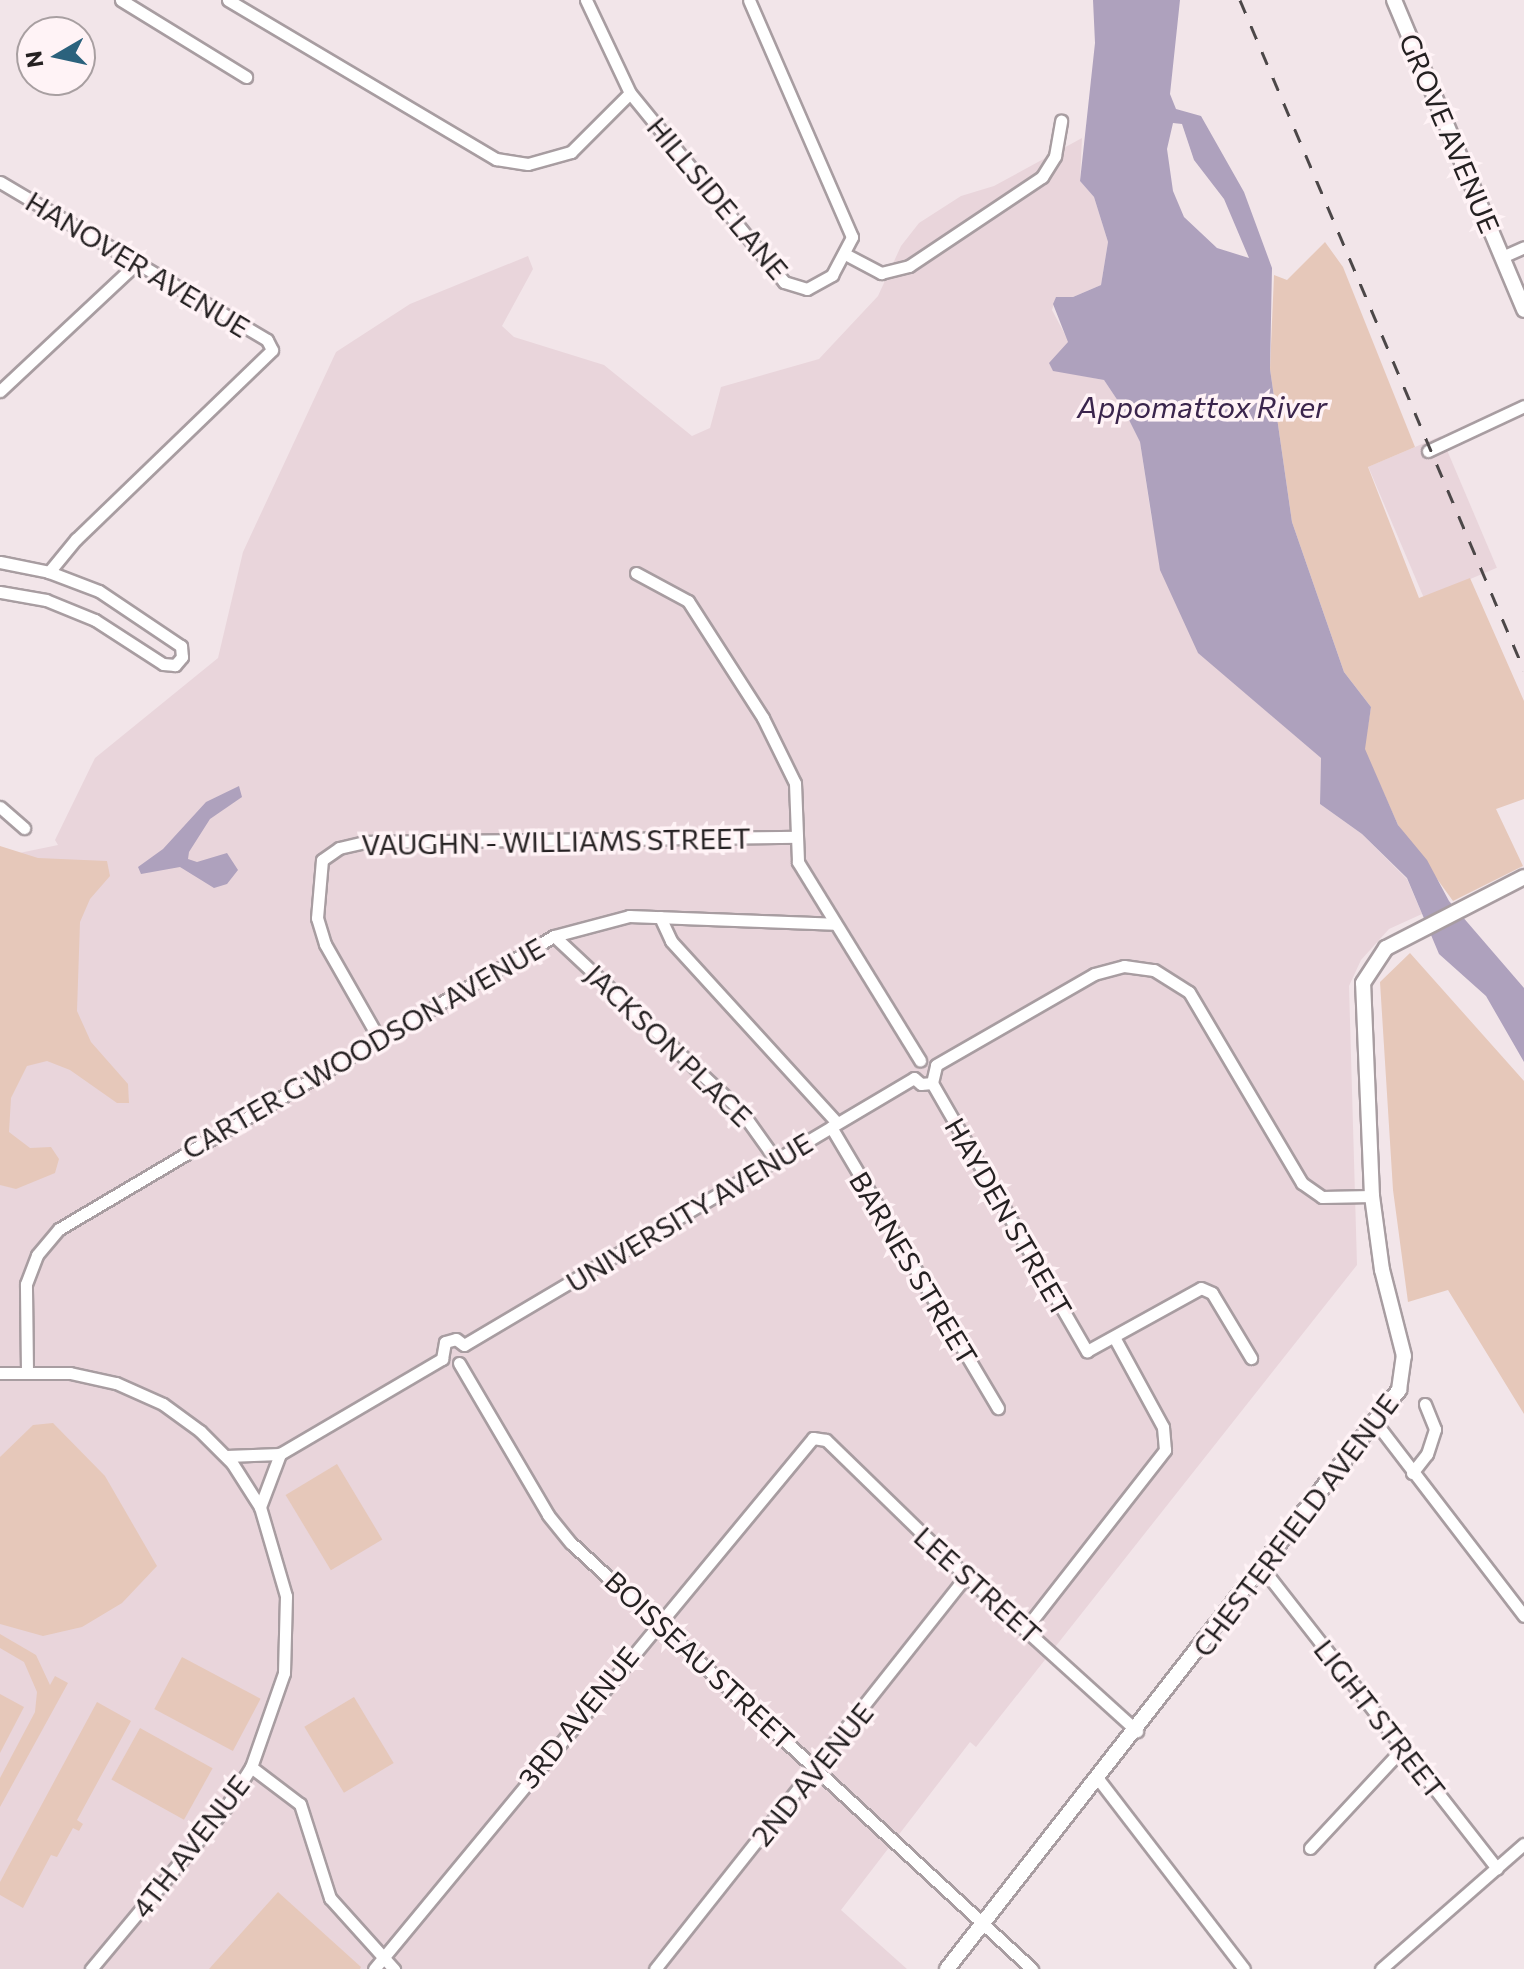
<!DOCTYPE html>
<html>
<head>
<meta charset="utf-8">
<style>
	body { margin:0 }
	#map { position:relative; width:1524px; height:1969px; overflow:hidden; background:#f2e5e9; font-family:Commissioner,sans-serif }
	div>[style] { position:absolute }
	.built>* { inset:0; background:#e9d5db; transform-origin:0 0 }
	.green>* { inset:0; background:#e6c8ba; transform-origin:0 0 }
	.water>* { inset:0; background:#aea1bd }
	.roads { filter:drop-shadow(2px 0 #a89da1) drop-shadow(-2px 0 #a89da1) drop-shadow(0 2px #a89da1) drop-shadow(0 -2px #a89da1) }
	.street>* { height:11px; margin:-5.5px; padding:0 5.5px; transform-origin:5.5px; border-radius:5.5px; background:#fff }
	.secondary>* { height:14px; margin:-7px; padding:0 7px; transform-origin:7px; border-radius:7px; background:#fff }
	.rail>* { height:3px; margin-top:-1.5px; transform-origin:0; background:repeating-linear-gradient(90deg,#4c4748 0 14px,transparent 0 28px) }
	span { translate:-50% -50%; white-space:nowrap; text-align:center; line-height:1.15; -webkit-text-stroke:7px #fff3f6; paint-order:stroke }
	.street-label { font-size:28px; color:#252122 }
	.water-label { font-size:30px; color:#3a254c; font-style:italic }
	.north { position:absolute; left:16px; top:16px; width:80px; height:80px; box-sizing:border-box; background:#fff3f6; border:2px solid #a89fa1; border-radius:50%; rotate:261deg; font-size:22px; font-weight:700; line-height:32px; text-align:center; color:#252122 }
	.north::after { content:''; display:block; margin:auto; width:28px; height:36px; background:#2b627d; clip-path:polygon(50% 0,100% 100%,50% 72%,0 100%) }
</style>
</head>
<body>
<div id="map">
	<div class="built">
		<div style="clip-path:polygon(1082px 138px,1080px 181px,1094px 197px,1108px 242px,1101px 285px,1073px 297px,1056px 297px,1052px 310px,1069px 342px,1053px 370px,1104px 380px,1124px 410px,1140px 442px,1152px 521px,1198px 652px,1321px 758px,1320px 804px,1362px 834px,1407px 879px,1422px 914px,1389px 929px,1361px 960px,1349px 986px,1357px 1265px,976px 1747px,970px 1742px,841px 1910px,907px 1969px,0 1969px,0 857px,58px 845px,55px 840px,95px 758px,218px 658px,243px 552px,336px 352px,410px 304px,528px 256px,533px 269px,502px 326px,514px 337px,604px 365px,692px 436px,710px 428px,721px 387px,819px 359px,878px 296px,901px 246px,919px 223px,961px 196px,994px 186px)"></div>
		<div style="left:1441px;top:436px;width:143px;height:79px;rotate:67deg"></div>
	</div>
	<div class="green">
		<div style="clip-path:polygon(1325px 242px,1343px 267px,1415px 447px,1368px 467px,1419px 598px,1470px 578px,1524px 701px,1524px 799px,1496px 809px,1523px 866px,1453px 901px,1398px 825px,1364px 749px,1371px 707px,1344px 672px,1292px 522px,1270px 369px,1274px 275px,1287px 280px)"></div>
		<div style="clip-path:polygon(0 846px,38px 858px,107px 861px,110px 876px,90px 899px,80px 922px,77px 1011px,91px 1042px,128px 1084px,129px 1103px,117px 1103px,70px 1070px,47px 1061px,27px 1066px,11px 1098px,9px 1132px,30px 1148px,51px 1147px,59px 1159px,55px 1173px,16px 1189px,0 1185px)"></div>
		<div style="clip-path:polygon(1410px 953px,1524px 1081px,1524px 1414px,1448px 1290px,1408px 1302px,1393px 1190px,1380px 982px)"></div>
		<div style="clip-path:polygon(53px 1423px,105px 1476px,157px 1566px,122px 1603px,82px 1627px,43px 1636px,0 1624px,0 1457px,33px 1425px)"></div>
		<div style="left:337px;top:1464px;width:88px;height:60px;rotate:59deg"></div>
		<div style="clip-path:polygon(0 1634px,36px 1655px,50px 1685px,55px 1676px,68px 1683px,0 1807px,0 1778px,35px 1712px,37px 1692px,24px 1662px,0 1648px)"></div>
		<div style="left:182px;top:1657px;width:89px;height:59px;rotate:28deg"></div>
		<div style="clip-path:polygon(0 1694px,24px 1707px,0 1753px)"></div>
		<div style="left:354px;top:1697px;width:77px;height:58px;rotate:59deg"></div>
		<div style="clip-path:polygon(97px 1702px,131px 1721px,77px 1820px,83px 1824px,79px 1831px,73px 1828px,57px 1857px,51px 1855px,23px 1908px,0 1895px,0 1882px)"></div>
		<div style="left:140px;top:1728px;width:83px;height:59px;rotate:29deg"></div>
		<div style="clip-path:polygon(278px 1892px,361px 1967px,360px 1969px,209px 1969px)"></div>
	</div>
	<div class="water">
		<div style="clip-path:polygon(evenodd,1093px 0,1180px 0,1170px 94px,1176px 109px,1201px 116px,1244px 192px,1272px 268px,1270px 369px,1292px 522px,1344px 672px,1371px 707px,1365px 749px,1398px 825px,1427px 860px,1449px 901px,1524px 988px,1524px 1062px,1486px 996px,1439px 954px,1407px 878px,1362px 834px,1320px 804px,1321px 758px,1198px 653px,1160px 570px,1140px 442px,1124px 410px,1104px 380px,1053px 371px,1049px 363px,1068px 342px,1053px 304px,1056px 297px,1073px 297px,1101px 285px,1108px 242px,1094px 197px,1080px 181px,1095px 43px,1093px 0,1173px 123px,1182px 124px,1194px 160px,1224px 199px,1249px 258px,1217px 248px,1184px 217px,1173px 191px,1167px 149px,1173px 123px)"></div>
		<div style="clip-path:polygon(239px 786px,242px 797px,210px 819px,189px 852px,188px 859px,197px 862px,227px 853px,238px 870px,227px 884px,214px 888px,180px 867px,141px 874px,138px 867px,163px 849px,206px 802px)"></div>
	</div>
	<div class="roads">
		<div class="street">
			<div style="left:121px;top:0;width:147px;rotate:31.6deg"></div>
			<div style="left:228px;top:0;width:312px;rotate:30.7deg"></div>
			<div style="left:496px;top:159px;width:32px;rotate:9deg"></div>
			<div style="left:528px;top:164px;width:45px;rotate:-15.6deg"></div>
			<div style="left:571px;top:152px;width:83px;rotate:-45deg"></div>
			<div style="left:586px;top:0;width:103px;rotate:64.7deg"></div>
			<div style="left:630px;top:93px;width:244px;rotate:50.8deg"></div>
			<div style="left:784px;top:282px;width:24px;rotate:17deg"></div>
			<div style="left:807px;top:289px;width:29px;rotate:-29deg"></div>
			<div style="left:832px;top:275px;width:43px;rotate:-62.2deg"></div>
			<div style="left:852px;top:237px;width:258px;rotate:-113.5deg"></div>
			<div style="left:0;top:182px;width:310px;rotate:30.6deg"></div>
			<div style="left:267px;top:340px;width:11px;rotate:63deg"></div>
			<div style="left:272px;top:350px;width:272px;rotate:136deg"></div>
			<div style="left:76px;top:539px;width:43px;rotate:129.3deg"></div>
			<div style="left:845px;top:254px;width:41px;rotate:27.8deg"></div>
			<div style="left:881px;top:273px;width:29px;rotate:-14deg"></div>
			<div style="left:909px;top:266px;width:160px;rotate:-33.8deg"></div>
			<div style="left:1042px;top:177px;width:25px;rotate:-58deg"></div>
			<div style="left:1055px;top:156px;width:36px;rotate:-80deg"></div>
			<div style="left:1502px;top:257px;width:24px;rotate:-24deg"></div>
			<div style="left:0;top:391px;width:187px;rotate:-43.1deg"></div>
			<div style="left:1428px;top:451px;width:106px;rotate:-25.1deg"></div>
			<div style="left:0;top:562px;width:50px;rotate:11.5deg"></div>
			<div style="left:49px;top:572px;width:53px;rotate:20.8deg"></div>
			<div style="left:99px;top:591px;width:99px;rotate:33.9deg"></div>
			<div style="left:181px;top:646px;width:11px;rotate:85deg"></div>
			<div style="left:182px;top:657px;width:11px;rotate:131deg"></div>
			<div style="left:175px;top:665px;width:12px;rotate:-175deg"></div>
			<div style="left:163px;top:664px;width:81px;rotate:-147.1deg"></div>
			<div style="left:95px;top:620px;width:53px;rotate:-157.8deg"></div>
			<div style="left:46px;top:600px;width:47px;rotate:-170.1deg"></div>
			<div style="left:636px;top:573px;width:59px;rotate:28.3deg"></div>
			<div style="left:688px;top:601px;width:139px;rotate:57.3deg"></div>
			<div style="left:763px;top:718px;width:72px;rotate:63.8deg"></div>
			<div style="left:795px;top:783px;width:79px;rotate:87.8deg"></div>
			<div style="left:798px;top:862px;width:233px;rotate:58.4deg"></div>
			<div style="left:0;top:807px;width:32px;rotate:41deg"></div>
			<div style="left:660px;top:917px;width:26px;rotate:65deg"></div>
			<div style="left:671px;top:941px;width:246px;rotate:47.6deg"></div>
			<div style="left:554px;top:936px;width:256px;rotate:43.1deg"></div>
			<div style="left:741px;top:1111px;width:60px;rotate:54.5deg"></div>
			<div style="left:378px;top:1037px;width:107px;rotate:-119.7deg"></div>
			<div style="left:325px;top:944px;width:27px;rotate:-107deg"></div>
			<div style="left:317px;top:918px;width:58px;rotate:-85.1deg"></div>
			<div style="left:322px;top:860px;width:21px;rotate:-35deg"></div>
			<div style="left:339px;top:848px;width:26px;rotate:-13deg"></div>
			<div style="left:364px;top:842px;width:431px;rotate:-0.7deg"></div>
			<div style="left:936px;top:1065px;width:182px;rotate:-29.9deg"></div>
			<div style="left:1094px;top:974px;width:31px;rotate:-15deg"></div>
			<div style="left:1124px;top:966px;width:30px;rotate:8deg"></div>
			<div style="left:1154px;top:970px;width:41px;rotate:32.2deg"></div>
			<div style="left:1189px;top:992px;width:222px;rotate:59.4deg"></div>
			<div style="left:1302px;top:1183px;width:24px;rotate:35deg"></div>
			<div style="left:1322px;top:1197px;width:50px;rotate:-1.1deg"></div>
			<div style="left:914px;top:1078px;width:9px;rotate:41deg"></div>
			<div style="left:921px;top:1084px;width:11px;rotate:-5deg"></div>
			<div style="left:932px;top:1083px;width:18px;rotate:-77deg"></div>
			<div style="left:932px;top:1083px;width:310px;rotate:60deg"></div>
			<div style="left:1087px;top:1351px;width:130px;rotate:-28.9deg"></div>
			<div style="left:1201px;top:1288px;width:12px;rotate:24deg"></div>
			<div style="left:1212px;top:1293px;width:76px;rotate:59deg"></div>
			<div style="left:831px;top:1127px;width:327px;rotate:59.3deg"></div>
			<div style="left:464px;top:1345px;width:523px;rotate:-30.68deg"></div>
			<div style="left:442px;top:1359px;width:17px;rotate:-80deg"></div>
			<div style="left:445px;top:1342px;width:11px;rotate:-15deg"></div>
			<div style="left:456px;top:1339px;width:10px;rotate:37deg"></div>
			<div style="left:459px;top:1363px;width:176px;rotate:59.6deg"></div>
			<div style="left:548px;top:1515px;width:36px;rotate:51deg"></div>
			<div style="left:571px;top:1543px;width:628px;rotate:42.74deg"></div>
			<div style="left:27px;top:1371px;width:87px;rotate:-90.7deg"></div>
			<div style="left:26px;top:1284px;width:31px;rotate:-69deg"></div>
			<div style="left:37px;top:1255px;width:34px;rotate:-50deg"></div>
			<div style="left:59px;top:1229px;width:575px;rotate:-30.62deg"></div>
			<div style="left:554px;top:936px;width:78px;rotate:-14.9deg"></div>
			<div style="left:629px;top:916px;width:205px;rotate:2.2deg"></div>
			<div style="left:0;top:1373px;width:70px"></div>
			<div style="left:70px;top:1373px;width:47px;rotate:12.3deg"></div>
			<div style="left:116px;top:1383px;width:51px;rotate:24.1deg"></div>
			<div style="left:163px;top:1404px;width:46px;rotate:36.1deg"></div>
			<div style="left:200px;top:1431px;width:45px;rotate:45deg"></div>
			<div style="left:232px;top:1463px;width:52px;rotate:57.5deg"></div>
			<div style="left:260px;top:1507px;width:93px;rotate:73.7deg"></div>
			<div style="left:286px;top:1596px;width:77px;rotate:91.5deg"></div>
			<div style="left:284px;top:1673px;width:100px;rotate:109.3deg"></div>
			<div style="left:251px;top:1767px;width:47px;rotate:122deg"></div>
			<div style="left:226px;top:1807px;width:211px;rotate:129.8deg"></div>
			<div style="left:1376px;top:1423px;width:243px;rotate:52.5deg"></div>
			<div style="left:226px;top:1456px;width:54px;rotate:-2.1deg"></div>
			<div style="left:280px;top:1454px;width:188px;rotate:-30.4deg"></div>
			<div style="left:1412px;top:1473px;width:24px;rotate:-52deg"></div>
			<div style="left:1427px;top:1454px;width:26px;rotate:-72deg"></div>
			<div style="left:1435px;top:1429px;width:27px;rotate:-112deg"></div>
			<div style="left:260px;top:1507px;width:57px;rotate:-69.3deg"></div>
			<div style="left:1263px;top:1569px;width:380px;rotate:52deg"></div>
			<div style="left:1026px;top:1628px;width:226px;rotate:-52deg"></div>
			<div style="left:1165px;top:1450px;width:23px;rotate:-95deg"></div>
			<div style="left:1163px;top:1427px;width:100px;rotate:-118.6deg"></div>
			<div style="left:251px;top:1767px;width:61px;rotate:37.1deg"></div>
			<div style="left:300px;top:1804px;width:99px;rotate:72.3deg"></div>
			<div style="left:330px;top:1898px;width:96px;rotate:48deg"></div>
			<div style="left:1099px;top:1780px;width:238px;rotate:52.5deg"></div>
			<div style="left:1310px;top:1848px;width:137px;rotate:-47.1deg"></div>
			<div style="left:374px;top:1969px;width:689px;rotate:-50.42deg"></div>
			<div style="left:813px;top:1438px;width:13px;rotate:9deg"></div>
			<div style="left:826px;top:1440px;width:195px;rotate:44.2deg"></div>
			<div style="left:966px;top:1576px;width:231px;rotate:42.2deg"></div>
			<div style="left:655px;top:1969px;width:501px;rotate:-51.64deg"></div>
			<div style="left:1381px;top:1969px;width:190px;rotate:-41.2deg"></div>
		</div>
		<div class="secondary">
			<div style="left:1394px;top:0;width:336px;rotate:67.2deg"></div>
			<div style="left:947px;top:1969px;width:735px;rotate:-52.02deg"></div>
			<div style="left:1399px;top:1390px;width:34px;rotate:-82deg"></div>
			<div style="left:1404px;top:1356px;width:89px;rotate:-104.3deg"></div>
			<div style="left:1382px;top:1270px;width:75px;rotate:-97.7deg"></div>
			<div style="left:1372px;top:1196px;width:213px;rotate:-92.4deg"></div>
			<div style="left:1363px;top:983px;width:42px;rotate:-56.7deg"></div>
			<div style="left:1386px;top:948px;width:155px;rotate:-27.2deg"></div>
		</div>
	</div>
	<div class="rail">
		<div style="left:1240px;top:0;width:728px;rotate:67.03deg"></div>
	</div>
	<div class="street-label">
		<span style="left:1450px;top:133px;rotate:67deg">GROVE AVENUE</span>
		<span style="left:718px;top:198px;rotate:50deg">HILLSIDE LANE</span>
		<span style="left:138px;top:264px;rotate:31deg">HANOVER AVENUE</span>
		<span style="left:556px;top:841px;rotate:-1deg">VAUGHN - WILLIAMS STREET</span>
		<span style="left:669px;top:1045px;rotate:44deg">JACKSON PLACE</span>
		<span style="left:363px;top:1048px;rotate:-30deg">CARTER G WOODSON AVENUE</span>
		<span style="left:689px;top:1212px;rotate:-31deg">UNIVERSITY AVENUE</span>
		<span style="left:1009px;top:1217px;rotate:60deg">HAYDEN STREET</span>
		<span style="left:914px;top:1268px;rotate:59deg">BARNES STREET</span>
		<span style="left:1295px;top:1525px;rotate:-53deg">CHESTERFIELD AVENUE</span>
		<span style="left:978px;top:1585px;rotate:42deg">LEE STREET</span>
		<span style="left:700px;top:1660px;rotate:43deg">BOISSEAU STREET</span>
		<span style="left:578px;top:1717px;rotate:-51deg">3RD AVENUE</span>
		<span style="left:1380px;top:1719px;rotate:52deg">LIGHT STREET</span>
		<span style="left:812px;top:1774px;rotate:-51deg">2ND AVENUE</span>
		<span style="left:190px;top:1846px;rotate:-52deg">4TH AVENUE</span>
	</div>
	<div class="water-label">
		<span style="left:1202px;top:406px">Appomattox River</span>
	</div>
	<div class="north">N</div>
</div>
</body>
</html>
